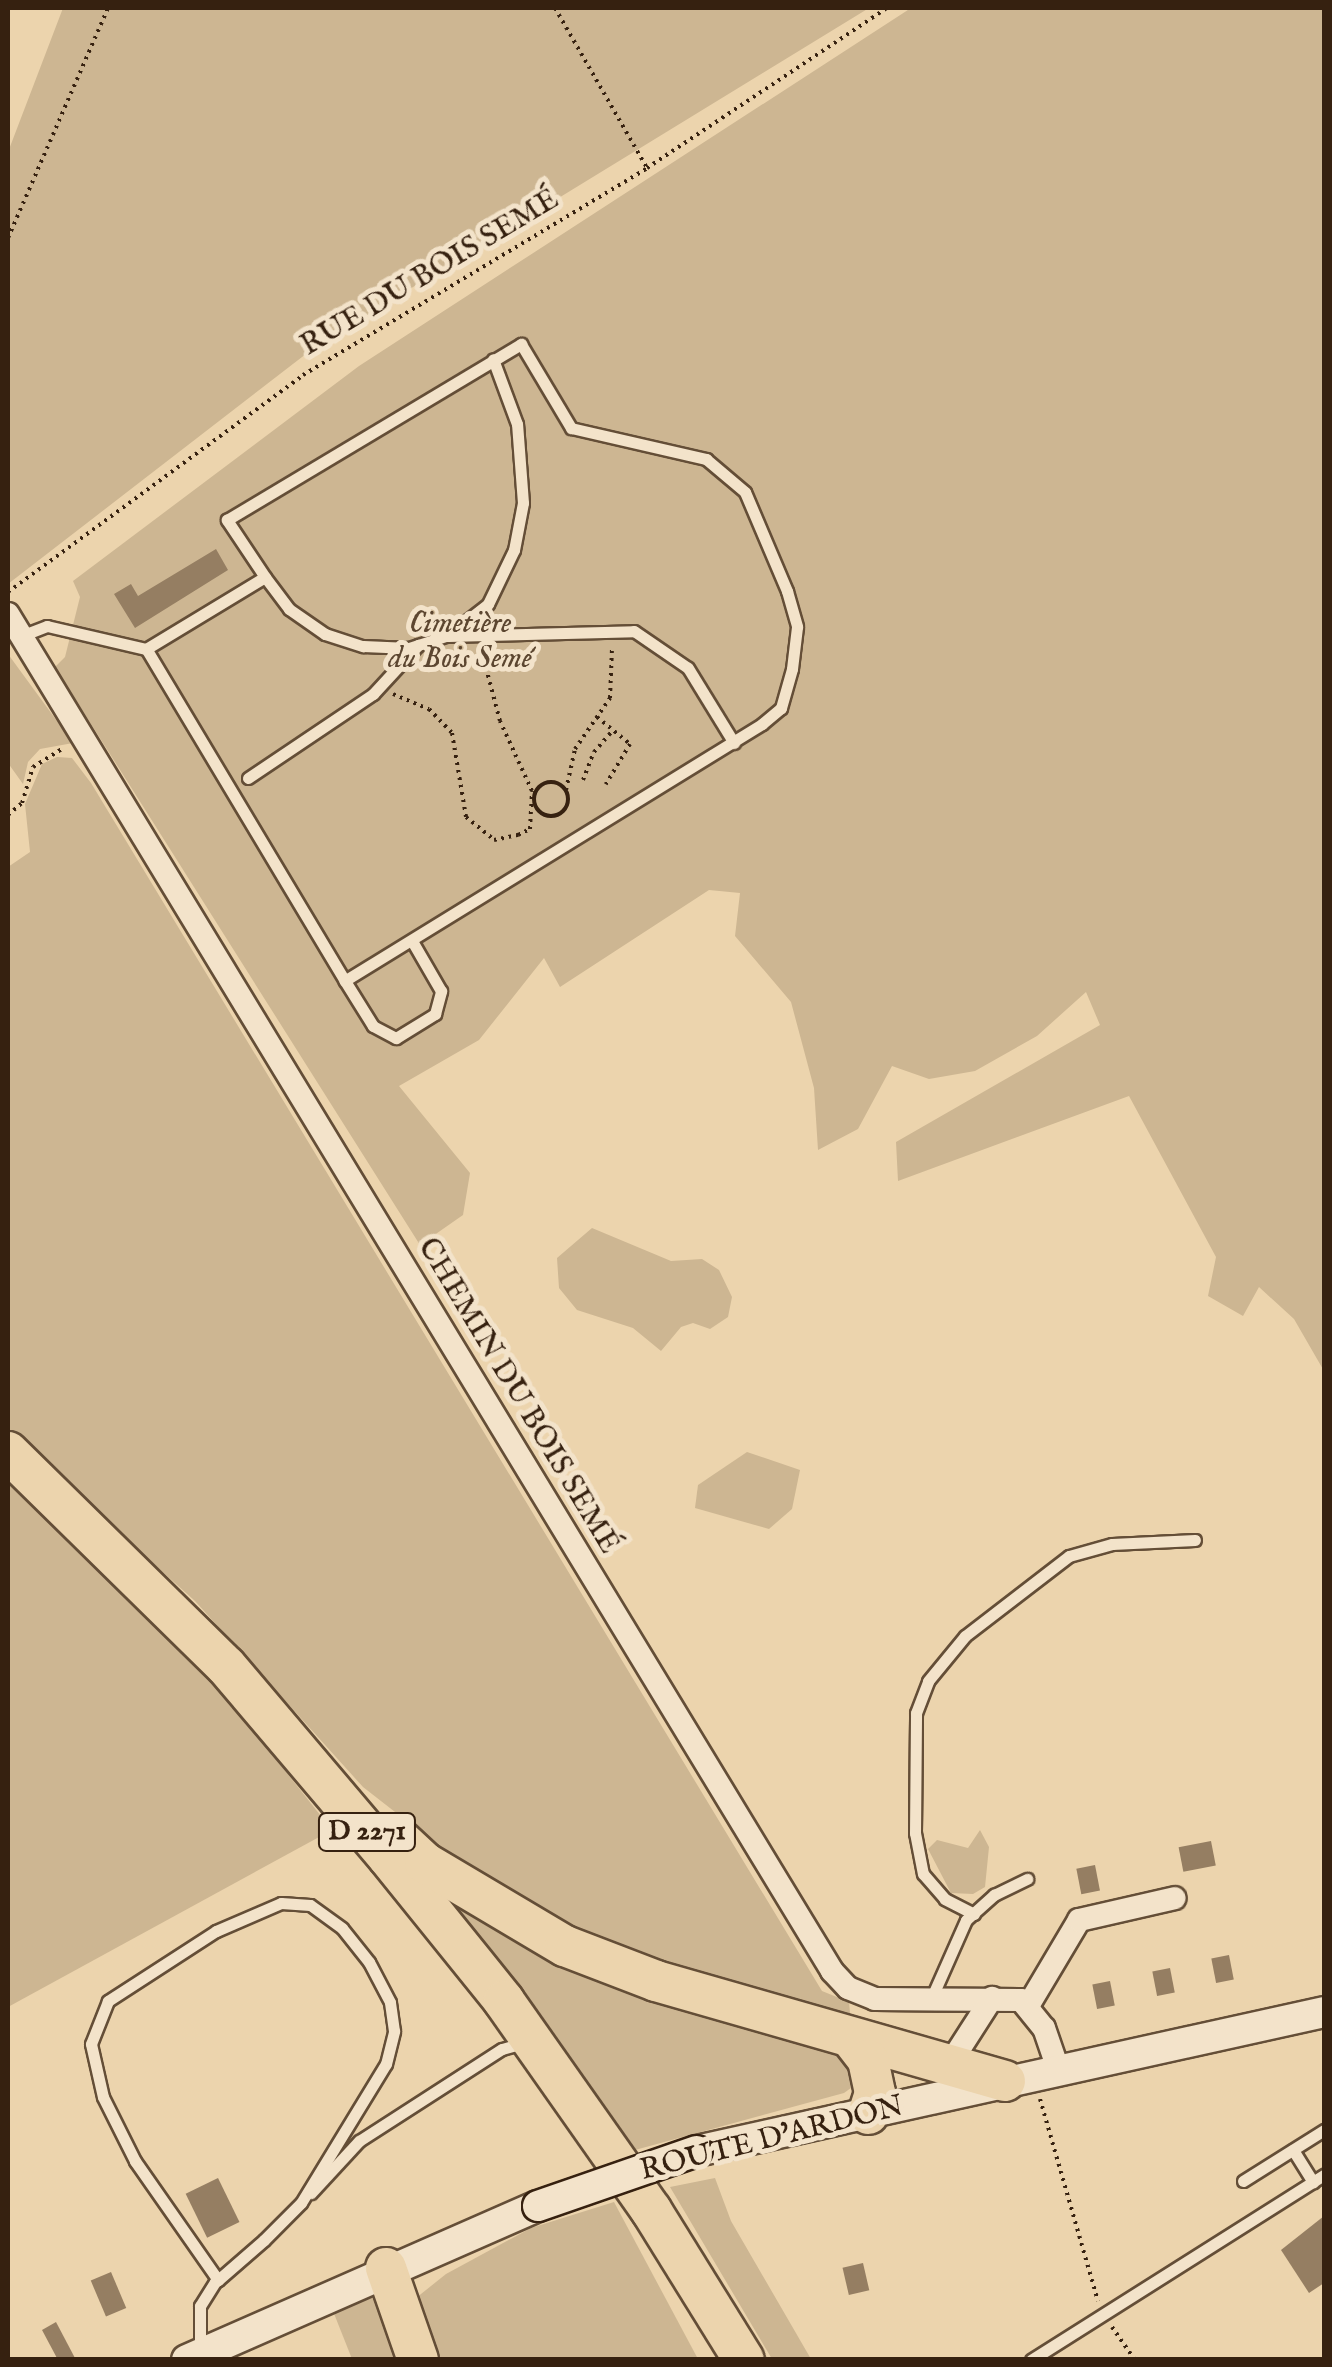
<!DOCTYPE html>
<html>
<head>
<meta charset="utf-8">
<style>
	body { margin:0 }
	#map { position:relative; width:1332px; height:2367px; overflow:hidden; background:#ecd4ad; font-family:"IM FELL English",serif }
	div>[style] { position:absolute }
	.green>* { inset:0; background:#cdb692 }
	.building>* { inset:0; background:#957e62; transform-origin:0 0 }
	.path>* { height:4px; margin-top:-2px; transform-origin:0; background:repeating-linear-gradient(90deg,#362110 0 2.5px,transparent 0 7.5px) }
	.path>.ring { margin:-2px; padding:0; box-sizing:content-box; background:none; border:4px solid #362110; border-radius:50% }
	.roads { filter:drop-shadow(2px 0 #644e37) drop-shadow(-2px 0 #644e37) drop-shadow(0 2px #644e37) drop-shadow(0 -2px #644e37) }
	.lane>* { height:11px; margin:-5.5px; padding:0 5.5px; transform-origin:5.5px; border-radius:5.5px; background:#f3e3ca }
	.street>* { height:22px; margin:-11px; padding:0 11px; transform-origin:11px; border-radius:11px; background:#f3e3ca }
	.secondary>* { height:30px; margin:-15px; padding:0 15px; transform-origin:15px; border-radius:15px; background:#f3e3ca }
	.highway>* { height:40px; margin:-20px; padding:0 20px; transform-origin:20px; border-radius:20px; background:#ecd4ad }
	.bridges { filter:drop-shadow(2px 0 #362110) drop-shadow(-2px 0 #362110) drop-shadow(0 2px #362110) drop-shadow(0 -2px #362110) }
	.secondary-bridge>* { height:30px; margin:-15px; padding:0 15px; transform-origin:15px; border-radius:15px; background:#f3e3ca }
	span { translate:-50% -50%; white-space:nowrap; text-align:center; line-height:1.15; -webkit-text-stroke:10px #f3e3ca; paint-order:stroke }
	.shield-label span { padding:2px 8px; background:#f3e3ca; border:2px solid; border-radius:8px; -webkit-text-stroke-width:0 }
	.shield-label { font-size:28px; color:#362110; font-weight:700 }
	.street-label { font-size:30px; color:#362110 }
	.park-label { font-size:30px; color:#5c4630; font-style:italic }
	.frame { position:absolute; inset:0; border:10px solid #362110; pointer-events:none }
</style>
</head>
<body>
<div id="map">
	<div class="green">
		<div style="clip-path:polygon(63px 8px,869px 8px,315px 347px,8px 584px,8px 152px)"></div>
		<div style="clip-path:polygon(911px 8px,1324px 8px,1324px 1371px,1294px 1319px,1259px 1287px,1243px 1316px,1208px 1296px,1216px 1257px,1129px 1096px,898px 1181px,896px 1142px,1100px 1025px,1086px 992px,1037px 1036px,975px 1071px,929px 1079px,892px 1066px,858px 1129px,818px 1150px,814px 1088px,791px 1002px,735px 936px,740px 893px,709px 890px,560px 987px,544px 958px,479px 1040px,399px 1086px,470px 1173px,463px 1215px,420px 1245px,55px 667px,65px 657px,80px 597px,73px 581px,359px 366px)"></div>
		<div style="clip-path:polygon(8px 654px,73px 743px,40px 749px,28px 762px,23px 784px,8px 763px)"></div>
		<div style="clip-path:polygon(57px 757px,72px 758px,91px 783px,822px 1991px,849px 2002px,851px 2024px,603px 1948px,472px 1872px,363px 1787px,195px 1601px,8px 1433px,8px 867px,30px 852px,25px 804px,42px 764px)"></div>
		<div style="clip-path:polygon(592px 1228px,671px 1261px,702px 1259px,719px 1270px,732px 1297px,728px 1317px,710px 1329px,693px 1323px,681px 1327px,661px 1351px,633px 1328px,577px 1310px,559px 1288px,557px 1258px)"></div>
		<div style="clip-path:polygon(747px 1452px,800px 1470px,792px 1509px,769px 1529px,695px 1508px,698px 1485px)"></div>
		<div style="clip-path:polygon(8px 1474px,207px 1672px,332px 1830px,8px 2007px)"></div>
		<div style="clip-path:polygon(980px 1830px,989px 1847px,985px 1887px,973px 1894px,951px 1893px,928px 1849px,937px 1840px,968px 1848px)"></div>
		<div style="clip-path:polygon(426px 1876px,848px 2050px,862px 2080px,844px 2093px,635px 2150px)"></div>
		<div style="clip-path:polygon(715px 2178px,731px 2221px,811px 2359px,772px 2359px,670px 2187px)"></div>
		<div style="clip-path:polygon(614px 2202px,698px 2359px,432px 2359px,411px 2302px,446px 2274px,531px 2228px)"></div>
		<div style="clip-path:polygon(372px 2298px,387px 2309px,405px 2359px,352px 2359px,331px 2306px)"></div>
	</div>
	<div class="building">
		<div style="clip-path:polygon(216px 549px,228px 570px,135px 628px,114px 594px,131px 584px,138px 596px)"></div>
		<div style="left:1211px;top:1841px;width:25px;height:33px;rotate:79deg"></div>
		<div style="left:1095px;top:1865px;width:26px;height:19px;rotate:79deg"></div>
		<div style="left:1229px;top:1955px;width:25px;height:18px;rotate:79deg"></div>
		<div style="left:1170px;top:1968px;width:25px;height:18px;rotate:79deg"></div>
		<div style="left:1110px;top:1981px;width:25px;height:18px;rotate:79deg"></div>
		<div style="left:218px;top:2178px;width:49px;height:36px;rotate:64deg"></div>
		<div style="clip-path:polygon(1324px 2216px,1324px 2283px,1309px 2293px,1281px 2250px)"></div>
		<div style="left:863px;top:2263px;width:28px;height:21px;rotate:77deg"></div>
		<div style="left:111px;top:2272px;width:39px;height:22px;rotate:67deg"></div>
		<div style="clip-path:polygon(56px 2322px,76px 2360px,58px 2360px,42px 2330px)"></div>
	</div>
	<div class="path">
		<div style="left:555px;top:8px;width:185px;rotate:60.1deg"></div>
		<div style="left:8px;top:238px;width:251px;rotate:-66.5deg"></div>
		<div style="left:8px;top:592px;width:366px;rotate:-36.3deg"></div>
		<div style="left:303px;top:375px;width:401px;rotate:-31deg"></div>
		<div style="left:647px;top:168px;width:288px;rotate:-33.7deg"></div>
		<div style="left:393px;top:694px;width:39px;rotate:23deg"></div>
		<div style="left:429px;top:709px;width:33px;rotate:46deg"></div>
		<div style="left:452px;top:733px;width:85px;rotate:80.5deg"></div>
		<div style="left:466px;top:817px;width:36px;rotate:39deg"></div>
		<div style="left:494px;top:840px;width:25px;rotate:-12deg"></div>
		<div style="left:518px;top:835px;width:13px;rotate:-27deg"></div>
		<div style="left:530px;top:829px;width:38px;rotate:-87deg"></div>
		<div style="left:532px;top:791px;width:77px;rotate:-114.6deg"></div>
		<div style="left:500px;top:721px;width:70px;rotate:-104.8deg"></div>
		<div style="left:597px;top:717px;width:43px;rotate:39.3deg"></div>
		<div style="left:630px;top:744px;width:47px;rotate:121deg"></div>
		<div style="left:583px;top:780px;width:30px;rotate:-69deg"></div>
		<div style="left:594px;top:752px;width:29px;rotate:-49deg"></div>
		<div class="ring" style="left:534px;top:782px;width:30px;height:30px"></div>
		<div style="left:566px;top:790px;width:42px;rotate:-77.6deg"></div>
		<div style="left:575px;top:749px;width:62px;rotate:-55.5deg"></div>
		<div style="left:610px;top:698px;width:50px;rotate:-87.7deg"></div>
		<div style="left:8px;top:815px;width:18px;rotate:-41deg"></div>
		<div style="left:22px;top:803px;width:38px;rotate:-73deg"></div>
		<div style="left:33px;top:767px;width:34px;rotate:-32deg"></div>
		<div style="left:1040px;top:2099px;width:210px;rotate:74deg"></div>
		<div style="left:1112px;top:2327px;width:40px;rotate:55.1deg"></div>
	</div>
	<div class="roads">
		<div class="lane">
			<div style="left:521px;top:344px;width:98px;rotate:59.2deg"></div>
			<div style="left:571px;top:428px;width:139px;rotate:12.9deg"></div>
			<div style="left:706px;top:459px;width:51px;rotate:40.2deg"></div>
			<div style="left:745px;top:492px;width:108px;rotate:67deg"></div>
			<div style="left:787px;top:591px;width:37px;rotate:74deg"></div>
			<div style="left:797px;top:627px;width:42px;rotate:96.8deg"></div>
			<div style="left:792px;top:669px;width:41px;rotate:105.8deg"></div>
			<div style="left:781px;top:708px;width:25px;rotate:140deg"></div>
			<div style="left:762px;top:724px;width:490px;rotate:148.4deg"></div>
			<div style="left:345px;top:981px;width:387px;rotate:-120.9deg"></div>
			<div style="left:146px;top:649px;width:139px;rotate:-31.2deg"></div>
			<div style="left:265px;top:577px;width:69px;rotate:-123.7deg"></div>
			<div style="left:227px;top:520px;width:343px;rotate:-30.9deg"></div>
			<div style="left:265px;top:577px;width:40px;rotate:53deg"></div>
			<div style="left:289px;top:609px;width:44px;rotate:34.8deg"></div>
			<div style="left:325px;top:634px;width:40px;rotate:18deg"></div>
			<div style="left:363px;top:646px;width:46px;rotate:2.5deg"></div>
			<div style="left:409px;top:648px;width:40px;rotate:-18deg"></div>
			<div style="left:447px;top:636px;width:52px;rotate:-38deg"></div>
			<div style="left:488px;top:604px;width:60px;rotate:-64.3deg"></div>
			<div style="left:514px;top:550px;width:48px;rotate:-79.2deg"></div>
			<div style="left:523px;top:503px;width:79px;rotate:-94.3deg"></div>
			<div style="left:517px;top:424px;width:69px;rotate:-110.3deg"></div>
			<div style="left:21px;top:636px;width:28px;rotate:-21deg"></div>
			<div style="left:47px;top:626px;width:102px;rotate:13.1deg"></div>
			<div style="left:448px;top:636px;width:186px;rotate:-1.5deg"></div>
			<div style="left:634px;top:631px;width:65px;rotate:34.4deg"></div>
			<div style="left:688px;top:668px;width:88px;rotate:58.5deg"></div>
			<div style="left:248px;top:778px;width:151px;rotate:-33.9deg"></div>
			<div style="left:373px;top:694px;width:67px;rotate:-47.4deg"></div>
			<div style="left:345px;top:981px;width:53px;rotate:58.1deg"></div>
			<div style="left:373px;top:1026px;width:26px;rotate:28deg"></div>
			<div style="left:396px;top:1038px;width:46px;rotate:-31.6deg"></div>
			<div style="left:435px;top:1014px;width:24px;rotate:-75deg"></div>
			<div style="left:441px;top:991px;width:58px;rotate:-120.1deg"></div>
			<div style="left:974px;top:1914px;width:33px;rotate:-153deg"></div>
			<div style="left:945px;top:1899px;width:33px;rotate:-131deg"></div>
			<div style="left:923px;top:1874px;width:42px;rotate:-101deg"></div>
			<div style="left:915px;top:1833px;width:120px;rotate:-89.5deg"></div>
			<div style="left:916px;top:1713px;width:34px;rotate:-69deg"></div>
			<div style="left:928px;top:1681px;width:58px;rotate:-50.6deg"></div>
			<div style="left:965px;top:1636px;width:131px;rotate:-37.6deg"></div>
			<div style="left:1069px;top:1556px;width:45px;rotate:-15.6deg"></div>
			<div style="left:1112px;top:1544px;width:83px;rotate:-2.8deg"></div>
			<div style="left:931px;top:1999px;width:86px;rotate:-66.1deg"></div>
			<div style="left:966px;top:1920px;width:38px;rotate:-42deg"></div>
			<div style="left:994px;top:1895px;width:37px;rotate:-26deg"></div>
			<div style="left:1293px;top:2150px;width:38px;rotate:58deg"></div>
			<div style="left:1243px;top:2181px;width:96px;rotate:-32.2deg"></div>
			<div style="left:311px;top:2193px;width:71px;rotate:-47.3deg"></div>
			<div style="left:359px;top:2141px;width:170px;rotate:-32.8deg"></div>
			<div style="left:502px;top:2049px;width:25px;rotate:-16deg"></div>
			<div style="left:200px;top:2349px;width:43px;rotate:-90deg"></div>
			<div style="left:200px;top:2306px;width:28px;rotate:-58deg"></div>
			<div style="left:215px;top:2282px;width:4px;rotate:-34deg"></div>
			<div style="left:218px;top:2280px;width:61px;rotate:-41deg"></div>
			<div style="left:264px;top:2240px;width:52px;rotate:-45deg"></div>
			<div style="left:301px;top:2203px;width:163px;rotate:-58.6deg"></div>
			<div style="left:386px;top:2064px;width:34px;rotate:-76deg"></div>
			<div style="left:394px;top:2031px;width:29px;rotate:-98deg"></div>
			<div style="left:390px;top:2002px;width:45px;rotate:-117.7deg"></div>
			<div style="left:369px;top:1962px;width:43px;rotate:-128.5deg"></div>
			<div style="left:342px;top:1928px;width:39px;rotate:-144deg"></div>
			<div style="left:310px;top:1905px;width:29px;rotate:-176deg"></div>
			<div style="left:281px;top:1903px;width:71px;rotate:156.7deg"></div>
			<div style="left:216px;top:1931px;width:129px;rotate:147.1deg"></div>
			<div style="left:108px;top:2001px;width:46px;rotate:111.6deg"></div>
			<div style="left:91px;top:2044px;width:54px;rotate:77.2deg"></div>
			<div style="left:103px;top:2097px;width:72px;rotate:63.4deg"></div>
			<div style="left:135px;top:2161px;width:145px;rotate:55.1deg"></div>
			<div style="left:1031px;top:2360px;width:347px;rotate:-32.3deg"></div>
		</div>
		<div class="street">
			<div style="left:8px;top:614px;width:1588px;rotate:58.73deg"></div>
			<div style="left:832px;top:1971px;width:23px;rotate:47deg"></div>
			<div style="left:848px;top:1988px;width:29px;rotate:22deg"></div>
			<div style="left:875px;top:1999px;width:146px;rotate:0.4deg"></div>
			<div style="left:1021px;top:2000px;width:36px;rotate:51deg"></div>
			<div style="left:1044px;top:2028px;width:43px;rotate:71.1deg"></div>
			<div style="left:1028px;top:2006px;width:100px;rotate:-59.3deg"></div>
			<div style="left:1079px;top:1920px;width:98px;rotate:-12.9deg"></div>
			<div style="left:949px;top:2065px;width:80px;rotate:-57.3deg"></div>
		</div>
		<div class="secondary">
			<div style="left:697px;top:2151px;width:642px;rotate:-12.5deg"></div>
			<div style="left:187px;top:2360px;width:383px;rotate:-23.7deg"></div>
		</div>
		<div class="highway">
			<div style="left:8px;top:1452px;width:305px;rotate:44.5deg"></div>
			<div style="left:226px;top:1666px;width:250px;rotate:49.7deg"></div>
			<div style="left:388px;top:1857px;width:185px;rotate:51.1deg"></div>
			<div style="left:504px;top:2001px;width:256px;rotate:54.9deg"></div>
			<div style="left:651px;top:2210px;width:176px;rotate:58.2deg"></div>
			<div style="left:394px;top:1834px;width:42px;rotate:43.1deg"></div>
			<div style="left:425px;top:1863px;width:163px;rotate:30.7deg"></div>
			<div style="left:565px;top:1946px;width:97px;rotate:21deg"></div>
			<div style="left:656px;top:1981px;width:363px;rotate:16deg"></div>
			<div style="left:851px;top:2038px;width:28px;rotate:52deg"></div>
			<div style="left:868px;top:2060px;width:34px;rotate:78deg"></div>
			<div style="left:875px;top:2093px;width:22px;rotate:108deg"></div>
			<div style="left:386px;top:2268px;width:97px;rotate:70.8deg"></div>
		</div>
	</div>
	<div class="bridges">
		<div class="secondary-bridge">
			<div style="left:538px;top:2206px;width:168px;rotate:-19.1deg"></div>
		</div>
	</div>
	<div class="shield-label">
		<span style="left:367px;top:1832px">D 2271</span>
	</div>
	<div class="street-label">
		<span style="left:430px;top:273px;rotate:-31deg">RUE DU BOIS SEMÉ</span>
		<span style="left:518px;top:1396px;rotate:59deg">CHEMIN DU BOIS SEMÉ</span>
		<span style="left:772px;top:2139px;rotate:-14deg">ROUTE D'ARDON</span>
	</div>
	<div class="park-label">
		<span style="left:460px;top:641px">Cimetière<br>du Bois Semé</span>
	</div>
	<div class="frame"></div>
</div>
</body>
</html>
